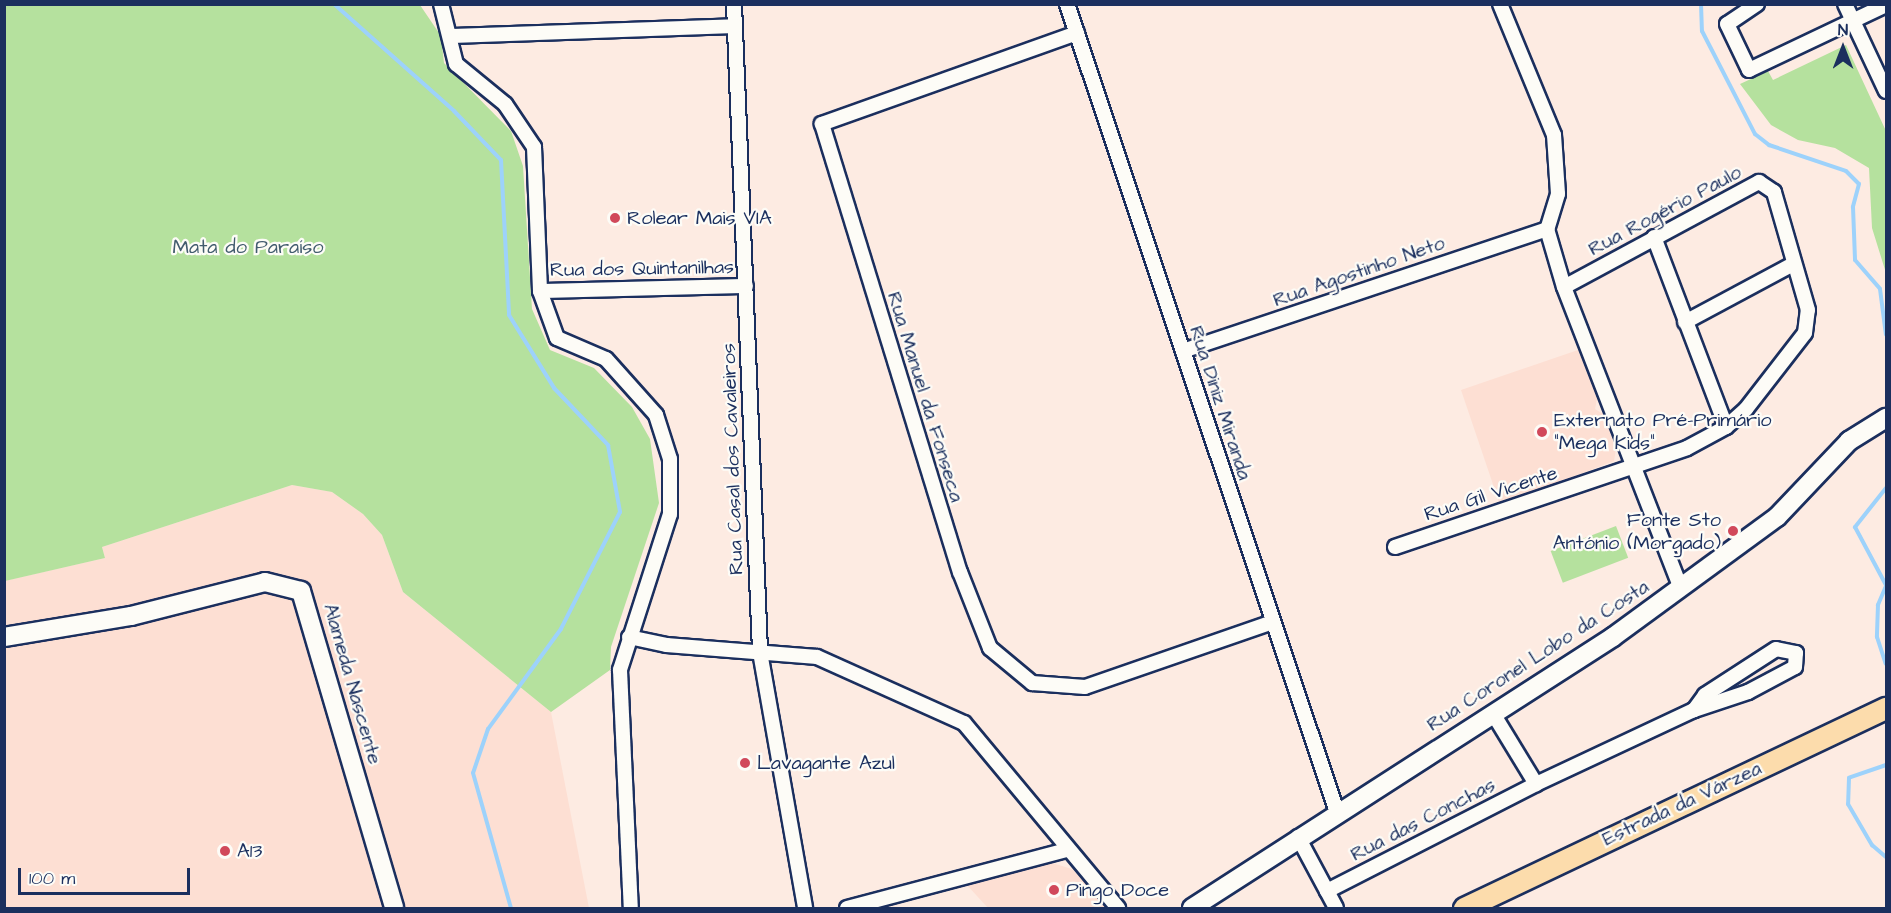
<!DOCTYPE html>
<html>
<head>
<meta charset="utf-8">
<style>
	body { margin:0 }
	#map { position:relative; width:1891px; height:913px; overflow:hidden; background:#fdebe2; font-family:"Architects Daughter",sans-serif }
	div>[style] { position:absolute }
	.built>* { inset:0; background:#fddfd3 }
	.green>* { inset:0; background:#b5e19e; transform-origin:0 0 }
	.stream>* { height:4px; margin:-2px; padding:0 2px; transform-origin:2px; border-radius:2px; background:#9dd2fb }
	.roads { filter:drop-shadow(2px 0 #1b2f5e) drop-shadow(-2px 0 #1b2f5e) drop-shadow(0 2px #1b2f5e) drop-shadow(0 -2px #1b2f5e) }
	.street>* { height:14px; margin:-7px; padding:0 7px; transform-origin:7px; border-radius:7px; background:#fdfcf7 }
	.secondary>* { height:18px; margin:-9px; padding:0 9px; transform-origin:9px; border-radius:9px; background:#fdfcf7 }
	.primary>* { height:21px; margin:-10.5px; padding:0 10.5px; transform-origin:10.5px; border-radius:10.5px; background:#fcdcac }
	.dots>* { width:16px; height:16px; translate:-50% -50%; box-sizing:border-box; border:3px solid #fdfcf7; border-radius:50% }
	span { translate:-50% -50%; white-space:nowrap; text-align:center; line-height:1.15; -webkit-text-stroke:4.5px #fdfcf7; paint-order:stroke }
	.street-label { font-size:20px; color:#1b2f5e }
	.poi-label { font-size:20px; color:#1b2f5e }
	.left { translate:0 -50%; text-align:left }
	.right { translate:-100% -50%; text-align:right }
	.park-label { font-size:20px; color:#425c6e }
	.frame { position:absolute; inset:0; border:6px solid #1b2f5e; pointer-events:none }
	.north { position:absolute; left:1813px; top:18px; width:60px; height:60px; -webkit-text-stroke:4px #fdfcf7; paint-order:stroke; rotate:0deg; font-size:16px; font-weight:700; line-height:24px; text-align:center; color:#1b2f5e }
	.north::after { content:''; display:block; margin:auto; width:21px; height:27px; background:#1b2f5e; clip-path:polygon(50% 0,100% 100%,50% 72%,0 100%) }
	.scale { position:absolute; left:18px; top:868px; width:172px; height:27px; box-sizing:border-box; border:3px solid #1b2f5e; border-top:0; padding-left:8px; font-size:18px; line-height:21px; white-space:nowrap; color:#1b2f5e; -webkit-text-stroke:4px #fdfcf7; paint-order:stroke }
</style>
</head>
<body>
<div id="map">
	<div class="built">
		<div style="clip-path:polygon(1578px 350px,1597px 399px,1595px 409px,1603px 414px,1616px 449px,1614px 461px,1500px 505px,1461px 390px)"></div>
		<div style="clip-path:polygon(292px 485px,332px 492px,363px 514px,382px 535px,403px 592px,551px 712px,589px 908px,5px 908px,4px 581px,105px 558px,102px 547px)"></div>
		<div style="clip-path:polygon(1052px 863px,1072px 869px,1109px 908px,988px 908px,966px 884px)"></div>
	</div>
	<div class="green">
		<div style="clip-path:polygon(4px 5px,420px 5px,441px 36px,444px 63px,511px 131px,523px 166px,532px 309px,550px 350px,594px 368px,632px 407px,650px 439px,659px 503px,611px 647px,610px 670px,551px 712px,403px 592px,382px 535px,363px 514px,332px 492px,292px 485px,102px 547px,105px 558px,5px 581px)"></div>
		<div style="clip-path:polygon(1846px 45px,1886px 131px,1886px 273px,1872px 228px,1869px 168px,1835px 148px,1798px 140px,1771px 125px,1740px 84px,1768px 71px,1773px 80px)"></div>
		<div style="left:1616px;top:526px;width:34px;height:70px;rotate:69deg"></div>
	</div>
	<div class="stream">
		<div style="left:334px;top:4px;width:161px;rotate:41.7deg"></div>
		<div style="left:454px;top:111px;width:68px;rotate:46.2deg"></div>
		<div style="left:501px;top:160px;width:155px;rotate:87deg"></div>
		<div style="left:509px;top:315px;width:86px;rotate:58.3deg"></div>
		<div style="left:554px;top:388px;width:79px;rotate:46.5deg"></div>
		<div style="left:608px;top:445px;width:68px;rotate:79.8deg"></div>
		<div style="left:620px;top:512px;width:131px;rotate:116.8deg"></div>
		<div style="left:561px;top:629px;width:124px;rotate:126.1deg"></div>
		<div style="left:488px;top:729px;width:46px;rotate:108.8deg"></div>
		<div style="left:473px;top:773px;width:140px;rotate:74.3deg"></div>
		<div style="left:1701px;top:4px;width:27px;rotate:88deg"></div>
		<div style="left:1702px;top:31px;width:116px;rotate:62.8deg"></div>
		<div style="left:1755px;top:134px;width:18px;rotate:38deg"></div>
		<div style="left:1769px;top:145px;width:81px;rotate:18.7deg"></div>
		<div style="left:1846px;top:171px;width:18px;rotate:45deg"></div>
		<div style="left:1859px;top:184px;width:24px;rotate:105deg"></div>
		<div style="left:1853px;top:207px;width:53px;rotate:87.8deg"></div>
		<div style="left:1855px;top:260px;width:38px;rotate:49deg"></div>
		<div style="left:1880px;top:289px;width:46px;rotate:82.6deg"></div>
		<div style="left:1886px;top:488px;width:50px;rotate:128.5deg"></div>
		<div style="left:1855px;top:527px;width:66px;rotate:61.9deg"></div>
		<div style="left:1886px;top:586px;width:21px;rotate:113deg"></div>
		<div style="left:1878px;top:605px;width:32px;rotate:92deg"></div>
		<div style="left:1877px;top:637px;width:28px;rotate:72deg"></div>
		<div style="left:1886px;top:765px;width:39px;rotate:161deg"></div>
		<div style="left:1849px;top:778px;width:26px;rotate:92deg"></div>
		<div style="left:1848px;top:804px;width:48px;rotate:59.7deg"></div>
		<div style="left:1872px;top:845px;width:18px;rotate:41deg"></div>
	</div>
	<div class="roads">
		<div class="street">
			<div style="left:441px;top:4px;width:62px;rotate:76deg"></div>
			<div style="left:456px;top:64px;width:63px;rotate:39.2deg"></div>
			<div style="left:505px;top:104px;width:52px;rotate:56deg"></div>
			<div style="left:534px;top:147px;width:144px;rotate:87.6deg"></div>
			<div style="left:540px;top:291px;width:50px;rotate:70.1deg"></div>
			<div style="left:557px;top:338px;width:53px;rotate:23.2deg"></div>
			<div style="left:606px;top:359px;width:75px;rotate:48.2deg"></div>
			<div style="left:656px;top:415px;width:46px;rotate:72.3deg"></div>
			<div style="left:670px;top:459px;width:55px;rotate:90deg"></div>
			<div style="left:670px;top:514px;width:164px;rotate:107.8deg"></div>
			<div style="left:620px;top:670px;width:238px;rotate:87.4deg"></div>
			<div style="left:734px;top:4px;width:649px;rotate:87.7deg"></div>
			<div style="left:760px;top:652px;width:260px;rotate:80deg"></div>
			<div style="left:1067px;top:4px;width:852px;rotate:71.52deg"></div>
			<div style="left:1500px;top:4px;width:142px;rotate:67.6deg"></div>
			<div style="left:1554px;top:135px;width:59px;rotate:86.1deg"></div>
			<div style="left:1558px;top:194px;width:37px;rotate:107deg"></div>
			<div style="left:1547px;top:229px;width:60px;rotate:73.7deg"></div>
			<div style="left:1564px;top:287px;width:323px;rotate:68.8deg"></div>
			<div style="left:1757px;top:4px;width:36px;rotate:146deg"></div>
			<div style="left:1727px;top:24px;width:51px;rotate:64.4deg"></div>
			<div style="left:1749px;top:70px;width:152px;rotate:-25.4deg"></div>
			<div style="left:1845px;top:4px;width:96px;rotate:64.8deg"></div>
			<div style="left:1077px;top:33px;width:271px;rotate:160.4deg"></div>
			<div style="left:822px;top:124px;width:469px;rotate:72.9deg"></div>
			<div style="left:960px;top:572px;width:82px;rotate:68.5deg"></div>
			<div style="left:990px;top:648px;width:55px;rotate:39.8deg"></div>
			<div style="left:1032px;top:683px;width:53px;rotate:4.3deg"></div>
			<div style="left:1085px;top:687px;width:196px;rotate:-19.1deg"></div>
			<div style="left:452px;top:36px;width:283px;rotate:-2deg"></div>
			<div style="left:1654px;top:237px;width:203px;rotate:69.2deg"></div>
			<div style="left:540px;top:291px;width:206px;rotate:-1.4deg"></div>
			<div style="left:1685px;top:322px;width:123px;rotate:-28.2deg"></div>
			<div style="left:1183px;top:351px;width:384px;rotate:-18.5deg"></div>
			<div style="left:1395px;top:547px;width:308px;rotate:-18.7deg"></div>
			<div style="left:1687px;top:448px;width:44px;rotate:-28.3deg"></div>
			<div style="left:1726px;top:427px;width:27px;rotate:-42deg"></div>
			<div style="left:1746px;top:409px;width:96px;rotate:-52.2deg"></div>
			<div style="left:1805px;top:333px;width:23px;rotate:-83deg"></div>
			<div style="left:1808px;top:310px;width:123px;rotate:-106.1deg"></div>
			<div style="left:1774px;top:192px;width:18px;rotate:-146deg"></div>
			<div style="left:1759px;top:182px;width:221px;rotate:151.7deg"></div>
			<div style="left:629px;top:637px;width:39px;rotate:12deg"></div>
			<div style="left:667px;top:645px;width:150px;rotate:4.6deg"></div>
			<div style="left:817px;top:657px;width:161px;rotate:24.2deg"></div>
			<div style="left:964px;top:723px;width:241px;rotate:50.2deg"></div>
			<div style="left:1494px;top:715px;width:81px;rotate:58.7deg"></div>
			<div style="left:1298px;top:837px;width:61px;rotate:61.8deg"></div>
			<div style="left:1327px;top:891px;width:235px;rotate:-27.1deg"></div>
			<div style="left:1536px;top:784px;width:174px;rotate:-25.1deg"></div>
			<div style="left:1694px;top:710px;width:57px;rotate:-18.4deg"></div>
			<div style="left:1748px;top:692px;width:53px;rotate:-28deg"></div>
			<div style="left:1795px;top:667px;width:14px;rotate:-86deg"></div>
			<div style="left:1796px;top:653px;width:20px;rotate:-169deg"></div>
			<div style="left:1776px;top:649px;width:85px;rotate:147.1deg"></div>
			<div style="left:1705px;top:695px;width:19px;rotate:126deg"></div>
			<div style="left:1327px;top:891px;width:19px;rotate:62deg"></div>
			<div style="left:847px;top:908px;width:227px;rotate:-14.8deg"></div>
		</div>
		<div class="secondary">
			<div style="left:4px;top:637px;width:129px;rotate:-9.4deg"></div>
			<div style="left:131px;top:616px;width:138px;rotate:-14.2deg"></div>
			<div style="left:265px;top:582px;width:37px;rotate:14deg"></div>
			<div style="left:301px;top:591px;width:330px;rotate:73.6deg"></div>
			<div style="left:1192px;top:908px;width:501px;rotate:-32.77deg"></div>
			<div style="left:1613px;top:637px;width:203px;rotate:-36.2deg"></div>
			<div style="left:1777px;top:517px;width:105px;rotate:-46.5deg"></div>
			<div style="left:1849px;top:441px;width:44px;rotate:-31.9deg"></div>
		</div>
		<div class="primary">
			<div style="left:1464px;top:908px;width:467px;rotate:-25.4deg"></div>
		</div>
	</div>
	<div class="dots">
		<div style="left:615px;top:218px;background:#d1495b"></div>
		<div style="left:1542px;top:432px;background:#d1495b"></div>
		<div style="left:1733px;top:531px;background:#d1495b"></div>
		<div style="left:745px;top:763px;background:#d1495b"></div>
		<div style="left:225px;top:851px;background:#d1495b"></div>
		<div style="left:1054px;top:890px;background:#d1495b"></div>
	</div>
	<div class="street-label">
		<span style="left:1665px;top:211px;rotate:-28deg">Rua Rogério Paulo</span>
		<span style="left:642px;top:269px;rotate:-1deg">Rua dos Quintanilhas</span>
		<span style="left:1359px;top:272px;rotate:-19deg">Rua Agostinho Neto</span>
		<span style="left:925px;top:397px;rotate:73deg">Rua Manuel da Fonseca</span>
		<span style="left:1220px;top:403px;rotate:72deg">Rua Diniz Miranda</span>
		<span style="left:733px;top:459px;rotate:-92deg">Rua Casal dos Cavaleiros</span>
		<span style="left:1491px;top:494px;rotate:-18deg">Rua Gil Vicente</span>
		<span style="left:1538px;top:656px;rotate:-33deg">Rua Coronel Lobo da Costa</span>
		<span style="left:352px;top:684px;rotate:74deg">Alameda Nascente</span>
		<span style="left:1682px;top:804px;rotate:-25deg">Estrada da Várzea</span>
		<span style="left:1423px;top:820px;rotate:-27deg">Rua das Conchas</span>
	</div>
	<div class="poi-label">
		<span class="left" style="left:627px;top:218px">Rolear Mais VIA</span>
		<span class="left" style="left:1554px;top:432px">Externato Pré-Primário<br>"Mega Kids"</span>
		<span class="right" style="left:1721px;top:532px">Fonte Sto<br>António (Morgado)</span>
		<span class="left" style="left:757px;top:763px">Lavagante Azul</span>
		<span class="left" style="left:237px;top:851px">A13</span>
		<span class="left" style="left:1066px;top:890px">Pingo Doce</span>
	</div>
	<div class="park-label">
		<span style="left:248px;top:247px">Mata do Paraíso</span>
	</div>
	<div class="frame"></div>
	<div class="north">N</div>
	<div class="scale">100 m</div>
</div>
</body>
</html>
